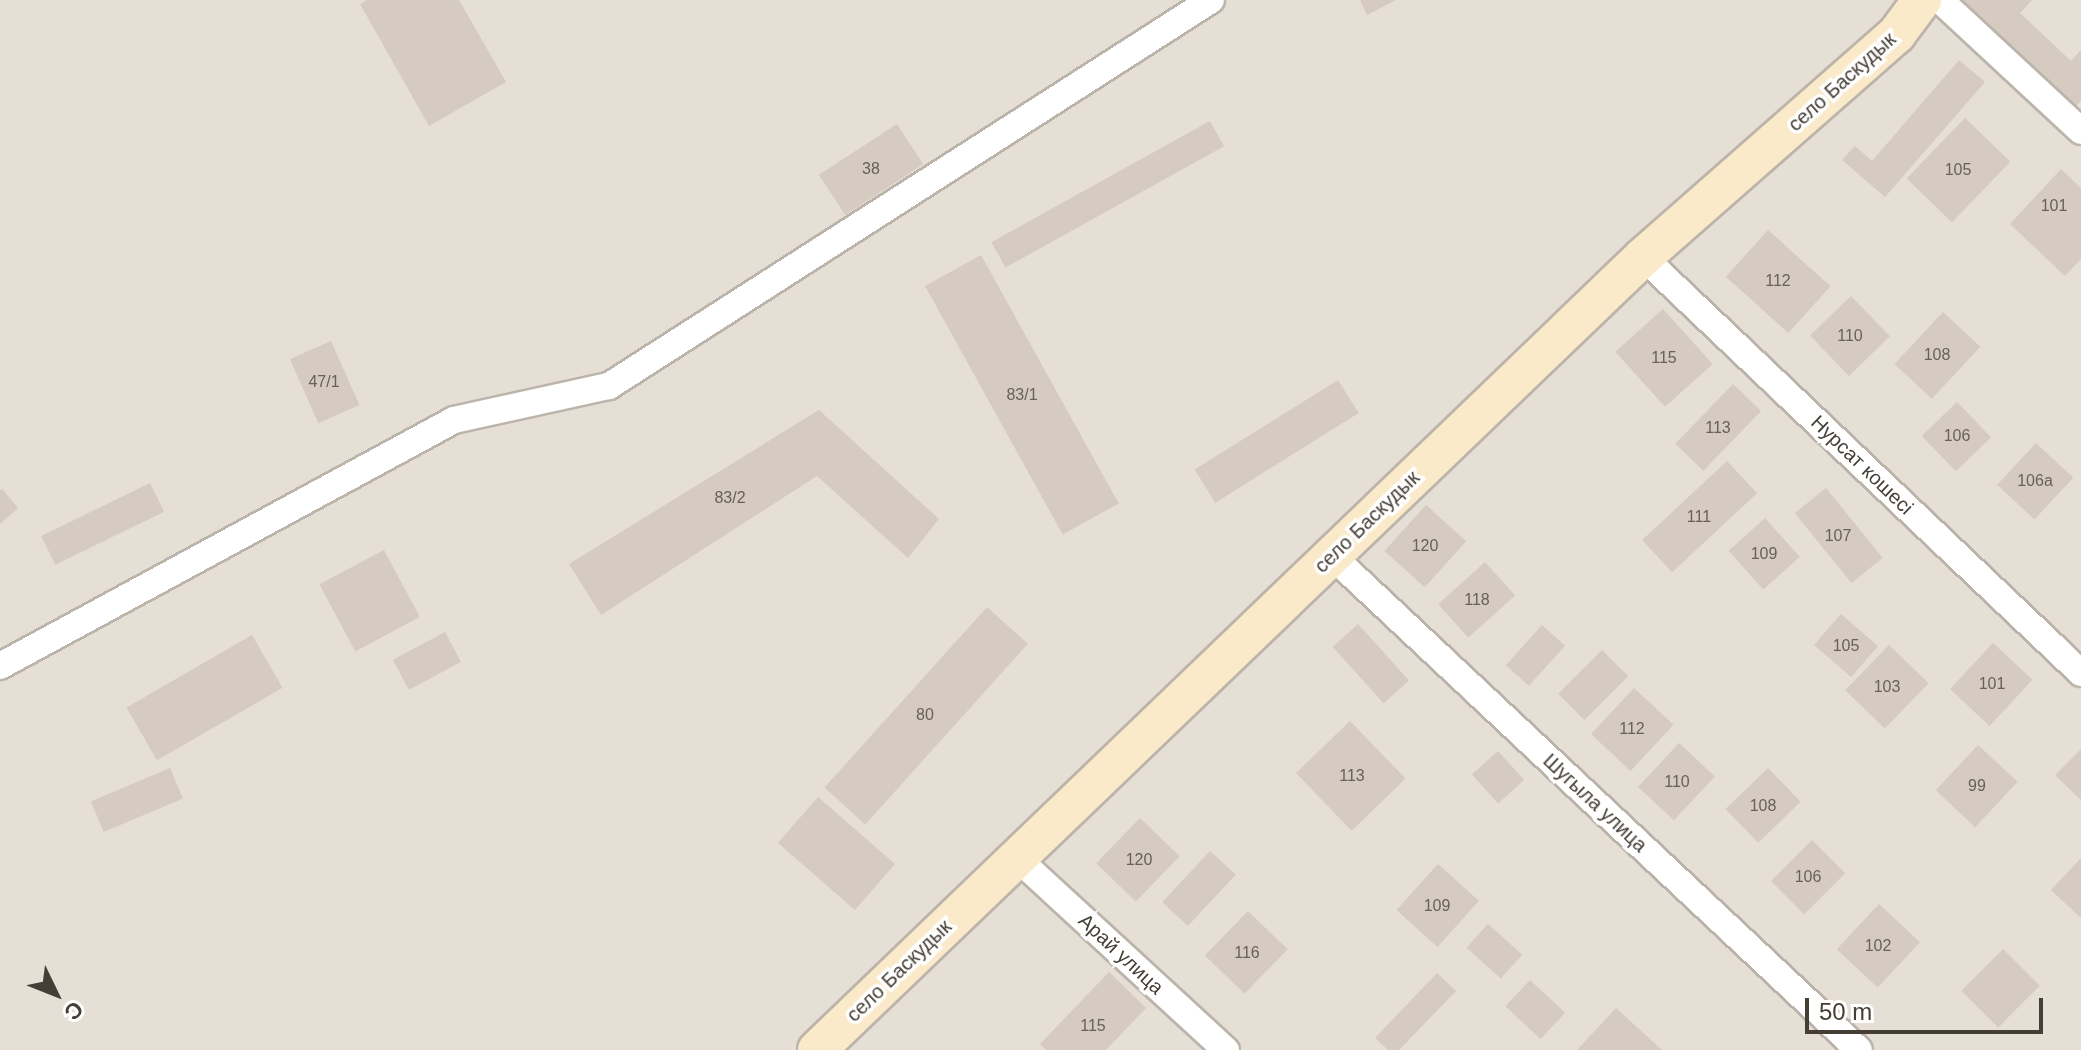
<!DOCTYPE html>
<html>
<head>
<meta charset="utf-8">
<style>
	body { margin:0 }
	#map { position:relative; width:2081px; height:1050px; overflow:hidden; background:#f2ede7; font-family:Arial,sans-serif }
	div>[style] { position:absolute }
	.residential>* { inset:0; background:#e5dfd5; transform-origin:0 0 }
	.building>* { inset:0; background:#d5cbc0; transform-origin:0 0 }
	.roads { filter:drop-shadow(2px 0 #bcb4aa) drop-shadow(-2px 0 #bcb4aa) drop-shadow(0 2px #bcb4aa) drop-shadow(0 -2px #bcb4aa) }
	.street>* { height:26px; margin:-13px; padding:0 13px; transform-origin:13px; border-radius:13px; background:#fff }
	.secondary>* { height:38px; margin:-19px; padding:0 19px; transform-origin:19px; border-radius:19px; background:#faeac9 }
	span { translate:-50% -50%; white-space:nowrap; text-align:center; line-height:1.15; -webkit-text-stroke:7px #fff; paint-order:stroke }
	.number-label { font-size:16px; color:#686158 }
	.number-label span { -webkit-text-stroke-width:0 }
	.street-label { font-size:20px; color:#443e36 }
	.north { position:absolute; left:16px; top:954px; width:80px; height:80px; -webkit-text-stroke:6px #fff; paint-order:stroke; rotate:133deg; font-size:22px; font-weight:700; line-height:32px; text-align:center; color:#443e36 }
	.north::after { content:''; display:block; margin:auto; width:28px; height:36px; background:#443e36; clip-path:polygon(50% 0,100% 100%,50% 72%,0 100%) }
	.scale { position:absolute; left:1805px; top:998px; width:238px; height:36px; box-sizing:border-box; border:4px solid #443e36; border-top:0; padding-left:10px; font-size:24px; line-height:28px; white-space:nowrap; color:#443e36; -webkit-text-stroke:6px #fff; paint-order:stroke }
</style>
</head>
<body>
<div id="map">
	<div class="residential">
		<div style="left:0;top:0;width:2081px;height:1050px"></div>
	</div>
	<div class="building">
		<div style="clip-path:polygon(367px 0,459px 0,506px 82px,429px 126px,360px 4px)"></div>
		<div style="clip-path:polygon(1360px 0,1396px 0,1367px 15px)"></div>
		<div style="clip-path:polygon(1961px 0,2032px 0,2020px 13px,2071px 61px,2081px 50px,2081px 101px,2074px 108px)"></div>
		<div style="clip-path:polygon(1959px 60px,1985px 82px,1885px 197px,1842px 160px,1855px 146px,1872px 161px)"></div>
		<div style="left:1965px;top:118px;width:63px;height:84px;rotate:44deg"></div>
		<div style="left:1210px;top:121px;width:29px;height:250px;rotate:61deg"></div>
		<div style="left:897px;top:124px;width:48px;height:93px;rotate:57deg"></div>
		<div style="clip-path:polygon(2061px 169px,2081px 188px,2081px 259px,2065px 276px,2010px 224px)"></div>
		<div style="left:1768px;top:230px;width:84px;height:63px;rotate:42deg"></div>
		<div style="left:981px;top:255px;width:284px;height:64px;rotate:61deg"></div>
		<div style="left:1851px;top:296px;width:56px;height:57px;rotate:46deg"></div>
		<div style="left:1663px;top:309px;width:74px;height:64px;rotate:48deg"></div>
		<div style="left:1943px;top:312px;width:51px;height:71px;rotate:43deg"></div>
		<div style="left:331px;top:341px;width:70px;height:45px;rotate:66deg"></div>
		<div style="left:1338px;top:380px;width:39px;height:169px;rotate:58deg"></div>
		<div style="left:1733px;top:384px;width:39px;height:83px;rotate:44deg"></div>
		<div style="left:1957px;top:402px;width:49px;height:49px;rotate:46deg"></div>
		<div style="clip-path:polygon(819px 410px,939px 519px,908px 558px,817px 476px,601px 615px,569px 564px)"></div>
		<div style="left:2036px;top:443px;width:51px;height:57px;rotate:43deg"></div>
		<div style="left:1727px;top:461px;width:44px;height:116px;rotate:47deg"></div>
		<div style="left:150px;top:483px;width:32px;height:121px;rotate:64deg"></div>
		<div style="left:1826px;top:488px;width:90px;height:40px;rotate:51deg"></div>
		<div style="clip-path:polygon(2px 489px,18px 508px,0 524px,0 491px)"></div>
		<div style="left:1426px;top:505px;width:54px;height:62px;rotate:42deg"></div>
		<div style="left:1765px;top:518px;width:52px;height:49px;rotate:48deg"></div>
		<div style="left:384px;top:550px;width:76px;height:73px;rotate:62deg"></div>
		<div style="left:1485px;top:562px;width:45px;height:63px;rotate:48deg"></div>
		<div style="left:987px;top:607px;width:55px;height:243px;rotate:42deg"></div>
		<div style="left:1841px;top:614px;width:49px;height:41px;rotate:41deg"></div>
		<div style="left:1358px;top:624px;width:76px;height:34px;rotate:48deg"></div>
		<div style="left:1542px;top:625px;width:31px;height:54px;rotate:42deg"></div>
		<div style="left:445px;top:632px;width:34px;height:59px;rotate:62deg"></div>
		<div style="left:252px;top:635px;width:61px;height:145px;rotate:60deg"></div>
		<div style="left:1993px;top:643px;width:54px;height:63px;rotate:43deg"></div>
		<div style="left:1889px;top:645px;width:55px;height:63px;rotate:44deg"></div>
		<div style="left:1602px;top:650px;width:37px;height:62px;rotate:45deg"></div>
		<div style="left:1634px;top:688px;width:54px;height:63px;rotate:43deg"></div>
		<div style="left:1350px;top:721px;width:80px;height:75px;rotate:46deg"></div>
		<div style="left:1679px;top:743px;width:49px;height:60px;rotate:43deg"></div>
		<div style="left:1978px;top:745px;width:54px;height:62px;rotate:43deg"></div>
		<div style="clip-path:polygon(2081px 749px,2081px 800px,2055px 775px)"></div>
		<div style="left:1498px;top:751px;width:39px;height:35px;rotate:48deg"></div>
		<div style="left:170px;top:768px;width:33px;height:86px;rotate:67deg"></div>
		<div style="left:1768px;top:768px;width:47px;height:59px;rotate:46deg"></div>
		<div style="left:818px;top:797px;width:102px;height:61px;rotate:41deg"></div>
		<div style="left:1140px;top:818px;width:55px;height:63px;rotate:44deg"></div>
		<div style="left:1812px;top:840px;width:47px;height:58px;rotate:45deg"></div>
		<div style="left:1210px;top:851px;width:35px;height:70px;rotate:43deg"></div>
		<div style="clip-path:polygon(2081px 858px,2081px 918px,2051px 890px)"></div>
		<div style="left:1438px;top:864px;width:55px;height:62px;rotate:42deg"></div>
		<div style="left:1879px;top:904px;width:56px;height:62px;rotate:43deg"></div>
		<div style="left:1248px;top:911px;width:55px;height:62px;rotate:44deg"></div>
		<div style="left:1488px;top:924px;width:46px;height:32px;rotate:42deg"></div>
		<div style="left:2003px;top:949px;width:52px;height:59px;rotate:45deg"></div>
		<div style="clip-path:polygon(1109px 972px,1146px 1008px,1106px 1050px,1046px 1050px,1040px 1044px)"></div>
		<div style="clip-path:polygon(1437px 973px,1456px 991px,1399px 1050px,1388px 1050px,1375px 1038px)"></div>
		<div style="left:1530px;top:980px;width:48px;height:36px;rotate:43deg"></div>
		<div style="clip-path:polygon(1616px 1008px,1662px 1050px,1577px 1050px)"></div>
	</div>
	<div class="roads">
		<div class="street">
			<div style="left:1940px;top:0;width:192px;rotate:42.9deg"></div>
			<div style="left:1643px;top:257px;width:604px;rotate:43.52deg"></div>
			<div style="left:1332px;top:556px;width:722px;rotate:43.15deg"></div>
			<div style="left:0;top:666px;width:516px;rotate:-28.45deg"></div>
			<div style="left:454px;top:420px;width:159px;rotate:-12.4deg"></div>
			<div style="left:609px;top:386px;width:715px;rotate:-32.67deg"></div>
			<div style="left:1017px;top:858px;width:284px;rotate:42.6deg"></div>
		</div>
		<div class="secondary">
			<div style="left:817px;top:1050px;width:1145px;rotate:-43.83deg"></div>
			<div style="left:1643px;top:257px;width:337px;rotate:-41.3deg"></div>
			<div style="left:1896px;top:35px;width:44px;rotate:-53.4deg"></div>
		</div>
	</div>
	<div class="number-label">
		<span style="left:871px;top:169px">38</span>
		<span style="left:1958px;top:170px">105</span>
		<span style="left:2054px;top:206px">101</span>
		<span style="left:1778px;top:281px">112</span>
		<span style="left:1850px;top:336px">110</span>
		<span style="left:1937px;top:355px">108</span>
		<span style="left:1664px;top:358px">115</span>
		<span style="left:324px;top:382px">47/1</span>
		<span style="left:1022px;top:395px">83/1</span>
		<span style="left:1718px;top:428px">113</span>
		<span style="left:1957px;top:436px">106</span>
		<span style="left:2035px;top:481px">106а</span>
		<span style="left:730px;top:498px">83/2</span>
		<span style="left:1699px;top:517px">111</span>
		<span style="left:1838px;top:536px">107</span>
		<span style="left:1425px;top:546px">120</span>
		<span style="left:1764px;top:554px">109</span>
		<span style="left:1477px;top:600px">118</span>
		<span style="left:1846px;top:646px">105</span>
		<span style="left:1992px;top:684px">101</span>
		<span style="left:1887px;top:687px">103</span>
		<span style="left:925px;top:715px">80</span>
		<span style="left:1632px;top:729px">112</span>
		<span style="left:1352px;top:776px">113</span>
		<span style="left:1677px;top:782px">110</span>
		<span style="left:1977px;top:786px">99</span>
		<span style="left:1763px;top:806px">108</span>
		<span style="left:1139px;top:860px">120</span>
		<span style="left:1808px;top:877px">106</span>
		<span style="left:1437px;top:906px">109</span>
		<span style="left:1878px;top:946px">102</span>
		<span style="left:1247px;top:953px">116</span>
		<span style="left:1093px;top:1026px">115</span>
	</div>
	<div class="street-label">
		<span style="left:1842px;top:82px;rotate:-42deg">село Баскудык</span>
		<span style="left:1862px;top:465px;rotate:44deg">Нурсат кошесi</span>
		<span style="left:1367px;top:522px;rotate:-44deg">село Баскудык</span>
		<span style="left:1595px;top:803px;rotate:43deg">Шугыла улица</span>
		<span style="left:1121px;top:954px;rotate:43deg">Арай улица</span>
		<span style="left:899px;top:971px;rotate:-44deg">село Баскудык</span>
	</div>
	<div class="north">С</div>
	<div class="scale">50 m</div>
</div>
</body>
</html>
